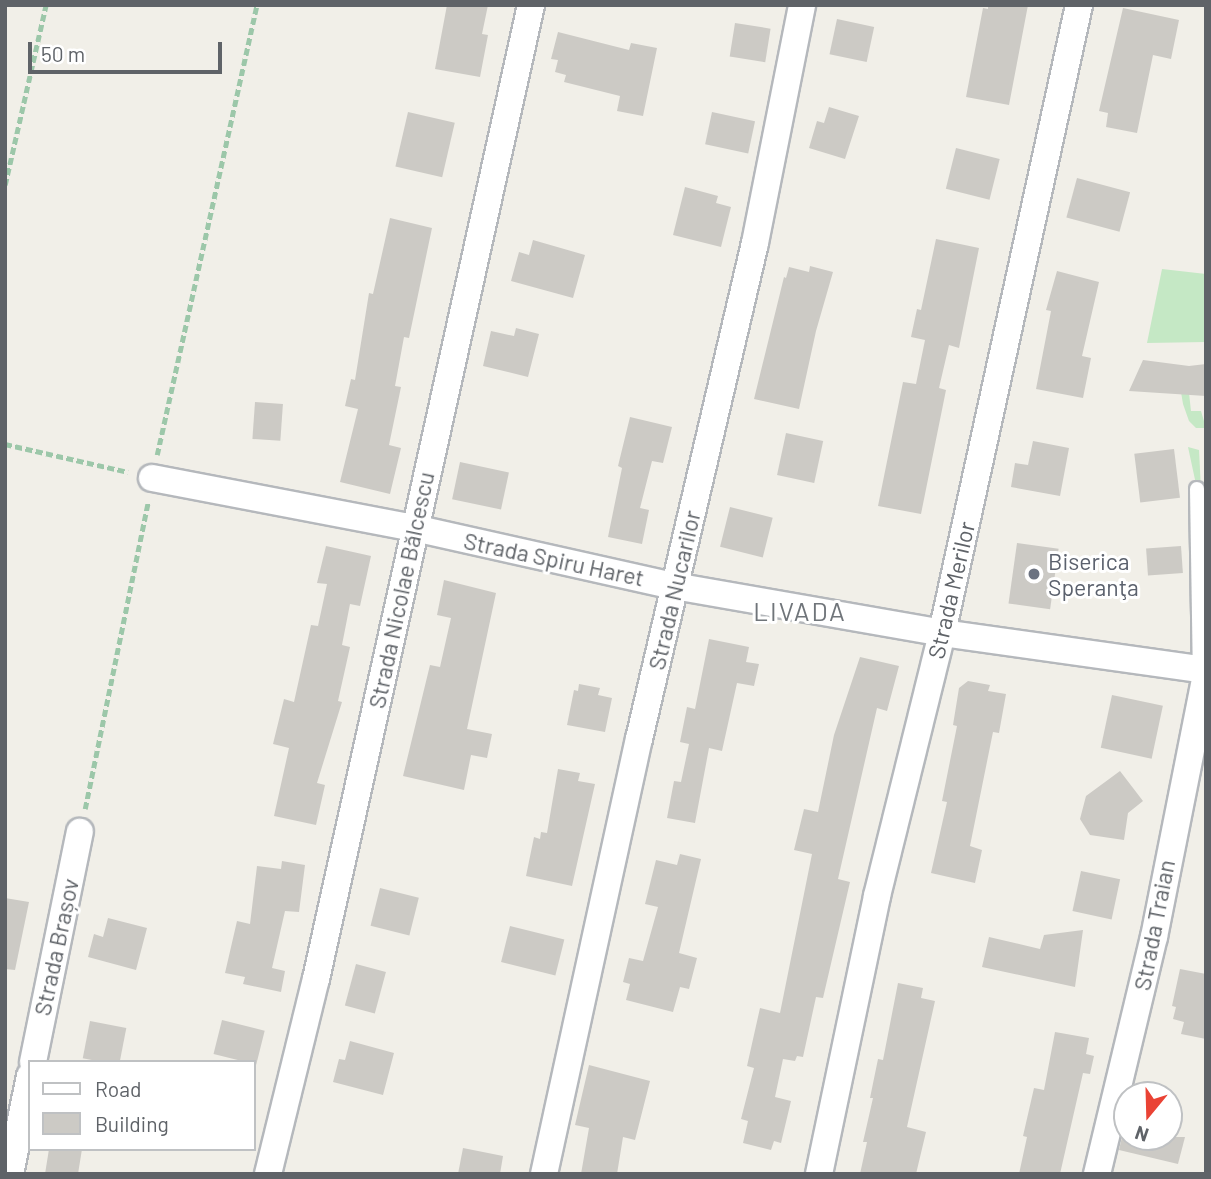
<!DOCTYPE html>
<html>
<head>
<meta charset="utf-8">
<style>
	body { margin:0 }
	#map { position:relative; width:1211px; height:1179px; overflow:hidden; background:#f1efe8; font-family:Barlow,sans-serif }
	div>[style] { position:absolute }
	.green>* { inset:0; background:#c5e8c5 }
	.building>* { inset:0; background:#cccac5; transform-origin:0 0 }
	.path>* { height:4.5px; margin-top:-2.25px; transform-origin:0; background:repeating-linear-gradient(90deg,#9cc7a9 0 7px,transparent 0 10.5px) }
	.roads { filter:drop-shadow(2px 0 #b5b8bc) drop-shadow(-2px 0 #b5b8bc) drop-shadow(0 2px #b5b8bc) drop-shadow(0 -2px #b5b8bc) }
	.service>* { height:14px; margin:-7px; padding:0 7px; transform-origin:7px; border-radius:7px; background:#fff }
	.minor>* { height:26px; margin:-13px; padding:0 13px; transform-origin:13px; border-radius:13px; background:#fff }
	.dots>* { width:19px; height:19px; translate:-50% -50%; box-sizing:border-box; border:4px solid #fff; border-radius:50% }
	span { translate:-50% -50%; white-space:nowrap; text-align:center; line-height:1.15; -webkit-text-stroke:6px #fff; paint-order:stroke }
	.street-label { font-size:23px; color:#5f6368 }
	.worship-label { font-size:23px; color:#5b616d }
	.left { translate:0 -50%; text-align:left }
	.quarter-label { font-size:26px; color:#70757a; letter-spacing:2px }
	.frame { position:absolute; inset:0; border:7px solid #5f6368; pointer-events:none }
	.legend { position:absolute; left:28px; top:1060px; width:228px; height:91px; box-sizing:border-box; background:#fff; border:2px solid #bfc1c3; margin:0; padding:9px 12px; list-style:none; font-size:21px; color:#5f6368 }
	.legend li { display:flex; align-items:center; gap:14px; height:35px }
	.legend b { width:35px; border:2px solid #bfc1c3 }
	.north { position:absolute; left:1113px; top:1081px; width:70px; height:70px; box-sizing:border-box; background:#fff; border:2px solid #bfc1c3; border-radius:50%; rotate:199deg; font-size:19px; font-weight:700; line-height:28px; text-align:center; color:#5f6368 }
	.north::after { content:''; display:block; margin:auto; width:24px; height:32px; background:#ea4335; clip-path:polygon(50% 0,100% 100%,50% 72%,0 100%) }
	.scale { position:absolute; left:28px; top:42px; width:194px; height:32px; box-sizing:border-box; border:4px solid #5f6368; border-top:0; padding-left:9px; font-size:21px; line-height:24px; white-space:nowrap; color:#5f6368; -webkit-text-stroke:5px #fff; paint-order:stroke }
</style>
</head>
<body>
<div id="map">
	<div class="green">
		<div style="clip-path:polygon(1162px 269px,1206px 274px,1206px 342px,1147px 343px)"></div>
		<div style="clip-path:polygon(1186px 366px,1191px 411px,1201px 411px,1206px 428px,1196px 428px,1189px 421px,1183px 404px,1180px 386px)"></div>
		<div style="clip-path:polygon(1188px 447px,1199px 450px,1201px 490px,1197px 489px)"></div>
	</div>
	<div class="building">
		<div style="clip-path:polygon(447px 5px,488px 5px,482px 34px,488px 35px,480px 77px,435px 69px)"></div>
		<div style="clip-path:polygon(988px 5px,1028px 5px,1009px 105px,966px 97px,983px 8px,988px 9px)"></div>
		<div style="clip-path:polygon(1123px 8px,1179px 20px,1171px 59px,1153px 55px,1137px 133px,1106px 127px,1108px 113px,1099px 111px)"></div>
		<div style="left:837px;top:19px;width:38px;height:36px;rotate:12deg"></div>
		<div style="left:735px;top:23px;width:36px;height:34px;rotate:9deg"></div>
		<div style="clip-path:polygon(558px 32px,629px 50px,631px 43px,657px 48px,643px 116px,617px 111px,620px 96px,564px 82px,566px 75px,555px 72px,558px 60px,551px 59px)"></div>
		<div style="clip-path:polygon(829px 107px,859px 116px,845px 159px,809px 148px,817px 121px,824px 123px)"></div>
		<div style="left:408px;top:112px;width:48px;height:56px;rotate:13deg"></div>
		<div style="left:712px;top:112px;width:44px;height:33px;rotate:12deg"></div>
		<div style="left:956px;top:148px;width:45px;height:42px;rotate:14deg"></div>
		<div style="left:1077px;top:178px;width:55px;height:41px;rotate:15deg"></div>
		<div style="clip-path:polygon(685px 187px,718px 196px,716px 203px,731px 207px,721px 247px,673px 235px)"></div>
		<div style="clip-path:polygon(390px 218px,432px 228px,409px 338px,404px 337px,395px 386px,401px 387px,389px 445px,401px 448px,390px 494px,340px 482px,358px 409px,345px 406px,351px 379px,355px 380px,369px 293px,373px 294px)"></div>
		<div style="clip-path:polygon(936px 239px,979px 248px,959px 348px,949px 345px,939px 388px,946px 390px,921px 514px,878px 506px,903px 382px,916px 384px,925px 340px,911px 337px,917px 309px,921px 310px)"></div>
		<div style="clip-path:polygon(533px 240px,585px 255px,573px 298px,511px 281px,519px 252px,529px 255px)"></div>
		<div style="clip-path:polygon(810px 266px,833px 272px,816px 331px,799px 409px,754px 399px,784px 277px,786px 278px,789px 267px,809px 272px)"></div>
		<div style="clip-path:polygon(1057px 271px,1099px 282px,1082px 356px,1091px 358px,1083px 398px,1036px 389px,1051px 311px,1046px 310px)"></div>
		<div style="clip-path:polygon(516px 328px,539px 334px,528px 377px,483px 366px,491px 331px,514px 336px)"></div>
		<div style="clip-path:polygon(1143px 360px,1189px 366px,1206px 364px,1206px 396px,1129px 391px)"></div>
		<div style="left:255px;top:402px;width:28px;height:37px;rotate:4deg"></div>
		<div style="clip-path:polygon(630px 417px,672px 427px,663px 463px,652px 461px,640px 508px,649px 510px,642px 544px,608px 537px,622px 468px,618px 466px)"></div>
		<div style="left:786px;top:433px;width:38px;height:43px;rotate:12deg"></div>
		<div style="clip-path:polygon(1033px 441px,1069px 448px,1060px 496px,1011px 487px,1015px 463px,1028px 465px)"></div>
		<div style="left:1174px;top:449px;width:49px;height:40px;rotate:83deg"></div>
		<div style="left:460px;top:462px;width:50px;height:38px;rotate:12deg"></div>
		<div style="left:730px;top:507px;width:44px;height:41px;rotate:14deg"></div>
		<div style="left:1017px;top:543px;width:42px;height:61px;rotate:8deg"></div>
		<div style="clip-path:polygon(326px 546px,371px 556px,360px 606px,350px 604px,342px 645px,350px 647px,338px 701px,342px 702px,317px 783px,325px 785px,316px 825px,274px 816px,289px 748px,273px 744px,284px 699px,294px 702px,311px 625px,318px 626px,327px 584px,317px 583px)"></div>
		<div style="left:1181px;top:546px;width:27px;height:35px;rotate:86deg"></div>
		<div style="clip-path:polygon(444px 580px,496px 593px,467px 729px,492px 734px,487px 758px,471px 755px,464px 790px,403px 776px,430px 665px,440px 667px,451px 618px,437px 615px)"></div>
		<div style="clip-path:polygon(709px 639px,749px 647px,746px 662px,759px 664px,754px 686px,737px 683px,722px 751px,709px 748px,695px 823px,667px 818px,674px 781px,681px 782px,689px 744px,680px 742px,687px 707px,695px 709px)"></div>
		<div style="clip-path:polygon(860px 657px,899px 666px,887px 711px,877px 708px,838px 879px,850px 882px,823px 998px,816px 997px,803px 1057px,797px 1056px,795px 1061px,783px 1059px,775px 1097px,791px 1101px,781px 1143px,774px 1141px,771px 1150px,743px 1143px,748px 1121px,741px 1119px,754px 1068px,747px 1066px,760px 1008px,780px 1013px,812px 854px,794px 850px,804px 809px,818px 812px,834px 735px)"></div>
		<div style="clip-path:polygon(968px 681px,990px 685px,988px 691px,1006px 694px,999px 733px,993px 732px,970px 846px,982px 850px,975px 883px,931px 873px,947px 802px,942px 801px,957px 726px,953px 725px,959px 688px)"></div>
		<div style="clip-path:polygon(579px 684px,600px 688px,598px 695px,612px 698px,605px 732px,567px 725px,574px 690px,578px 691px)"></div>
		<div style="left:1112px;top:695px;width:52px;height:54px;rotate:12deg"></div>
		<div style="clip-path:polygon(558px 769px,580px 773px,578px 781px,595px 784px,572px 886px,526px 876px,534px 837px,540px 839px,541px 832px,547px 833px)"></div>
		<div style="clip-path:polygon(1120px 771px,1143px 801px,1128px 813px,1124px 840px,1090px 835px,1080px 819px,1086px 796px)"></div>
		<div style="clip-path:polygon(680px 854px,701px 859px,679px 953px,697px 958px,689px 989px,680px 987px,673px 1012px,626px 1000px,630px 984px,623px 982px,629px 958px,643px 961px,658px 907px,645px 904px,656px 860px,677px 865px)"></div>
		<div style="clip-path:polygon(282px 861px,305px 865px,299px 912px,285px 911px,272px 968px,285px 971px,281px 992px,243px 984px,245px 977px,225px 973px,237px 921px,250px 924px,257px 866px,281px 869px)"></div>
		<div style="left:1081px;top:871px;width:40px;height:41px;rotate:12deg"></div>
		<div style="left:380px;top:888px;width:40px;height:39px;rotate:14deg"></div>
		<div style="clip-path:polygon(5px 898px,29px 902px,15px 970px,5px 969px)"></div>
		<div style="clip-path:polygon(108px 918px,147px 928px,136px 970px,88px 957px,94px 934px,103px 937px)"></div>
		<div style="left:510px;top:926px;width:56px;height:37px;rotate:14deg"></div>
		<div style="clip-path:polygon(1083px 930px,1075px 987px,982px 967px,989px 937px,1040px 949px,1044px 935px)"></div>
		<div style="left:356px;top:964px;width:31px;height:43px;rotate:15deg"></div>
		<div style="clip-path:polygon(1180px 969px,1206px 974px,1206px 1039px,1181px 1034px,1184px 1022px,1173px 1019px,1176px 1007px,1172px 1006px)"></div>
		<div style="clip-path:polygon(898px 983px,923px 988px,921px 998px,935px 1001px,907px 1127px,926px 1132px,916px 1174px,860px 1174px,867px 1142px,863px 1142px,873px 1098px,870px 1098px,878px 1059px,883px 1060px)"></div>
		<div style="left:222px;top:1020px;width:44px;height:35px;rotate:14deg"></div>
		<div style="left:90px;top:1021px;width:37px;height:38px;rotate:11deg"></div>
		<div style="clip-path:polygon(1055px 1032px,1089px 1038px,1086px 1054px,1094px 1056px,1090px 1074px,1083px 1073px,1060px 1174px,1019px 1174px,1027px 1137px,1023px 1136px,1034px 1088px,1044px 1090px)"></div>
		<div style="clip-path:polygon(350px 1041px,394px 1053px,383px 1095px,333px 1082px,339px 1059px,345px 1060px)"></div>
		<div style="clip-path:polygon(589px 1065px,650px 1081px,635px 1140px,623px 1137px,617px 1174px,581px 1174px,589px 1128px,575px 1125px)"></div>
		<div style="clip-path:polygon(1122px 1137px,1185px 1137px,1178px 1164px,1119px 1150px)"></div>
		<div style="clip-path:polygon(463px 1148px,503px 1156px,500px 1174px,458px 1174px)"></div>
		<div style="clip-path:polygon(49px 1149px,82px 1149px,78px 1174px,45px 1174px)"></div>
	</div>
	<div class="path">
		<div style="left:5px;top:185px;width:185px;rotate:-77.2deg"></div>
		<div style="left:5px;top:444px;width:126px;rotate:12.8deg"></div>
		<div style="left:157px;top:455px;width:461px;rotate:-77.5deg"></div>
		<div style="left:85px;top:809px;width:313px;rotate:-78.4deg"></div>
	</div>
	<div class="roads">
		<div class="service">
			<div style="left:1197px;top:489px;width:181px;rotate:89.1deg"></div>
		</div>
		<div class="minor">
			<div style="left:152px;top:478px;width:267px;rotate:10.8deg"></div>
			<div style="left:414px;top:528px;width:266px;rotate:12.6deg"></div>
			<div style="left:674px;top:586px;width:272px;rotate:9.9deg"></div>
			<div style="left:942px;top:633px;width:267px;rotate:8deg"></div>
			<div style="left:33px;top:1062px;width:235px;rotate:-78.5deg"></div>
			<div style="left:10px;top:1174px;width:100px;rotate:-78.5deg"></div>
			<div style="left:268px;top:1174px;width:201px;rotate:-76.2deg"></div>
			<div style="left:316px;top:979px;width:997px;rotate:-77.55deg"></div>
			<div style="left:544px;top:1174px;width:445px;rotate:-77.7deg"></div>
			<div style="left:639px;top:739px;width:509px;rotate:-76.84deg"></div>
			<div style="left:755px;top:243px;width:243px;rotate:-78.8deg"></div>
			<div style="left:819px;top:1174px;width:284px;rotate:-78.2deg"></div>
			<div style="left:877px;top:896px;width:271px;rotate:-76.1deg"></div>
			<div style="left:942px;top:633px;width:643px;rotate:-77.69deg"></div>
			<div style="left:1097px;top:1174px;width:244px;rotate:-76.5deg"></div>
			<div style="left:1154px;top:937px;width:267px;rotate:-78.8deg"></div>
		</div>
	</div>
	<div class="dots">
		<div style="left:1034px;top:574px;background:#6b7280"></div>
	</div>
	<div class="street-label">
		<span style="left:554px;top:559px;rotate:12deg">Strada Spiru Haret</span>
		<span style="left:401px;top:590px;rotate:-78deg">Strada Nicolae Bălcescu</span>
		<span style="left:674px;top:590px;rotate:-77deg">Strada Nucarilor</span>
		<span style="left:951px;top:590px;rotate:-77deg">Strada Merilor</span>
		<span style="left:1154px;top:925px;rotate:-79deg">Strada Traian</span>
		<span style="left:56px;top:947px;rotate:-78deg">Strada Brașov</span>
	</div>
	<div class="worship-label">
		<span class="left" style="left:1048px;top:574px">Biserica<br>Speranţa</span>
	</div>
	<div class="quarter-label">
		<span style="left:800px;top:611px">LIVADA</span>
	</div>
	<div class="frame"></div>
	<ul class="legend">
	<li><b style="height:9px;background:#fff"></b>Road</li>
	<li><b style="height:19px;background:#cccac5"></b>Building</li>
	</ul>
	<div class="north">N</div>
	<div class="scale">50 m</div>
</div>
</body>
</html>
